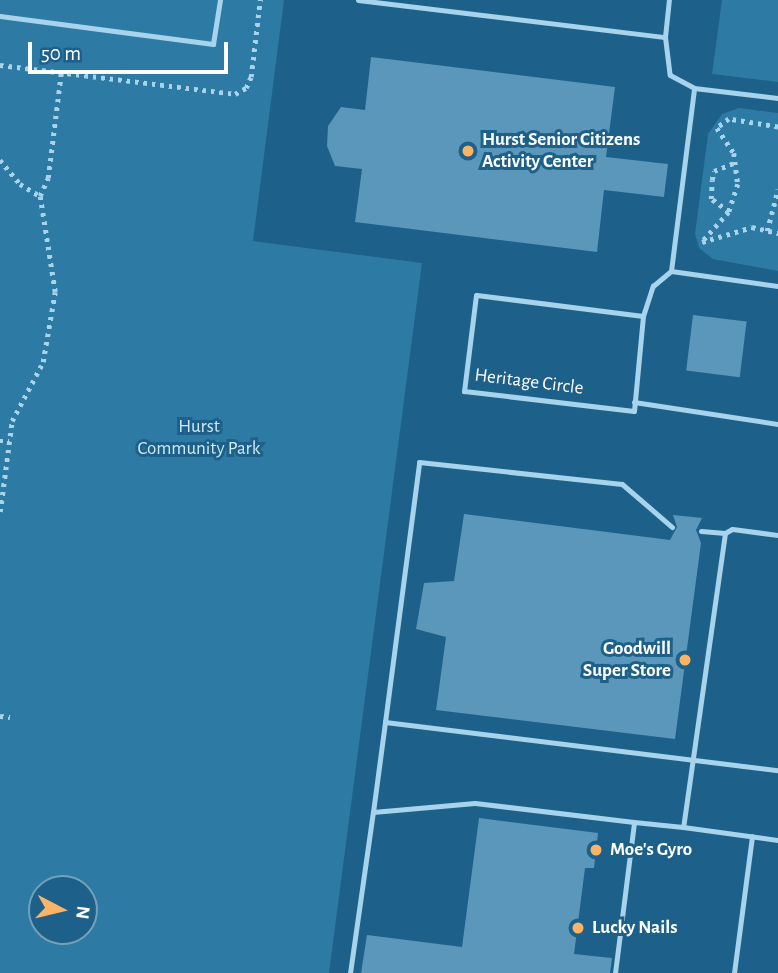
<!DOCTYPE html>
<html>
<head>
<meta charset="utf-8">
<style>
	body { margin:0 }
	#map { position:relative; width:778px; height:973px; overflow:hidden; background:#1d6089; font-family:"Alegreya Sans",sans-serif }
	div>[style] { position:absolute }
	.green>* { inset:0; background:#2d7aa4 }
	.building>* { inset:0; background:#5a97ba; transform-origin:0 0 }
	.path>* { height:4.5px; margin-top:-2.25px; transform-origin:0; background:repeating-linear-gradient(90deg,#a7d3ec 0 3.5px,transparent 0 8.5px) }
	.service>* { height:5px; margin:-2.5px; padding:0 2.5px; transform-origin:2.5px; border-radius:2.5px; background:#a7d3ec }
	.dots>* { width:19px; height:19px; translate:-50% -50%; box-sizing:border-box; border:4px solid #1d6089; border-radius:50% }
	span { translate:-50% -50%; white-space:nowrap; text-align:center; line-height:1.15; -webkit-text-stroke:6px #1d6089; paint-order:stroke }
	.poi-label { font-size:19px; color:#fff; font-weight:700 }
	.left { translate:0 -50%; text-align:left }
	.right { translate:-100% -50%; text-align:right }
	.street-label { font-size:19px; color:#fff }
	.park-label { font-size:19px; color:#cce9f8 }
	.north { position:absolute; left:28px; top:875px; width:70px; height:70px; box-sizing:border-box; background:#1d6089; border:2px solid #77a0b8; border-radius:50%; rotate:97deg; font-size:19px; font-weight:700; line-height:28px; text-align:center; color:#fff }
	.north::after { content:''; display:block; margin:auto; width:24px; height:32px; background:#fbb465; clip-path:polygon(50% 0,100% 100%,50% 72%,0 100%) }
	.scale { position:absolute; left:28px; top:42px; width:200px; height:32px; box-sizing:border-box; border:4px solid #fff; border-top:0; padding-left:9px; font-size:21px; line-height:24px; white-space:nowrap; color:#fff; -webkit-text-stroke:5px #1d6089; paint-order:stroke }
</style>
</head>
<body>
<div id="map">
	<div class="green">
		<div style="clip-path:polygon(evenodd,0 0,284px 0,253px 241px,422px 263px,329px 973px,0 973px,0 0,42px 889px,84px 889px,84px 931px,42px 931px,42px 889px)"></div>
		<div style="clip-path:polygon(722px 0,778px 0,778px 82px,712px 74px)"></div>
		<div style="clip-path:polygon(739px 108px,778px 113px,778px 271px,713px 259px,699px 248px,695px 234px,708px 134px,722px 114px)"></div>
	</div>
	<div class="building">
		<div style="clip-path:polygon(371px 57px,615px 87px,606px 157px,668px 164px,664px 197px,604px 190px,597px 252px,355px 222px,362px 169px,335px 166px,327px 146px,328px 126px,341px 107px,365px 110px)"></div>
		<div style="left:693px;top:315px;width:54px;height:56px;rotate:7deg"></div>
		<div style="clip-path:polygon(464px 514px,670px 540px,677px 527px,673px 515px,702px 518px,696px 530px,701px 543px,675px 739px,436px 710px,446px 637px,416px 629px,424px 583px,454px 581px)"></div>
		<div style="clip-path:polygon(479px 818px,598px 833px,594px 868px,585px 868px,574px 954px,612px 958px,610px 973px,361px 973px,367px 935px,462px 947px)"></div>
	</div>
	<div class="path">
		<div style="left:0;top:65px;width:237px;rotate:7deg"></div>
		<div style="left:235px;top:94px;width:13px;rotate:-29deg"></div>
		<div style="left:246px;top:88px;width:12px;rotate:-66deg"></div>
		<div style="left:251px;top:77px;width:78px;rotate:-83.3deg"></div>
		<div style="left:778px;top:127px;width:50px;rotate:-170.7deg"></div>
		<div style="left:729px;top:119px;width:15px;rotate:143deg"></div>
		<div style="left:717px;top:128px;width:30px;rotate:56deg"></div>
		<div style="left:734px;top:153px;width:31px;rotate:83deg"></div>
		<div style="left:738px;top:184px;width:29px;rotate:108deg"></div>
		<div style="left:729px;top:212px;width:40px;rotate:132deg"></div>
		<div style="left:702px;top:242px;width:52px;rotate:-16.7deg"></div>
		<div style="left:752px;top:227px;width:27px;rotate:13deg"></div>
		<div style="left:0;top:160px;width:31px;rotate:50deg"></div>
		<div style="left:20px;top:184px;width:23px;rotate:31deg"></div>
		<div style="left:729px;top:212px;width:22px;rotate:-144deg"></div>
		<div style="left:711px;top:199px;width:19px;rotate:-87deg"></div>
		<div style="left:712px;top:180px;width:9px;rotate:-77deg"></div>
		<div style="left:714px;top:171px;width:24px;rotate:-22deg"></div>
		<div style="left:767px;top:231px;width:43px;rotate:-75.3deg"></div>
		<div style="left:0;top:441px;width:9px"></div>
		<div style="left:0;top:512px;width:92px;rotate:-82.5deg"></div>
		<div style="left:12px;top:421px;width:67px;rotate:-62.3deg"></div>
		<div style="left:43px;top:362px;width:71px;rotate:-80.3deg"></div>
		<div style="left:55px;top:292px;width:97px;rotate:-98.9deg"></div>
		<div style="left:40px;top:196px;width:20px;rotate:-66deg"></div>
		<div style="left:48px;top:178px;width:106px;rotate:-82.9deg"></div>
		<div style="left:0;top:716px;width:10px;rotate:6deg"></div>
	</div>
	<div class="service">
		<div style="left:358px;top:0;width:309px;rotate:6.9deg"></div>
		<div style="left:665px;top:37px;width:38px;rotate:83deg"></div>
		<div style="left:670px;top:75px;width:27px;rotate:28deg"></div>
		<div style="left:694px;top:88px;width:85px;rotate:6.8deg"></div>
		<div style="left:0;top:16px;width:215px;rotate:7.5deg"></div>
		<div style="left:213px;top:44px;width:45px;rotate:-81deg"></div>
		<div style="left:665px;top:37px;width:37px;rotate:-84deg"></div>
		<div style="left:671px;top:271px;width:184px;rotate:-82.8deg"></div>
		<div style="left:643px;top:316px;width:168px;rotate:-172.8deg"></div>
		<div style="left:476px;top:295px;width:97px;rotate:97.1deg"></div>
		<div style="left:464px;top:391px;width:171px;rotate:6.7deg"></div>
		<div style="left:634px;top:411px;width:95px;rotate:-84.6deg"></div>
		<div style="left:643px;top:316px;width:32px;rotate:-72deg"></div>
		<div style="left:653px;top:286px;width:23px;rotate:-40deg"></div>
		<div style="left:671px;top:271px;width:108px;rotate:8deg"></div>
		<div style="left:634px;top:402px;width:146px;rotate:8.7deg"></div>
		<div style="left:701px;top:531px;width:24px;rotate:5deg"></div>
		<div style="left:778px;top:535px;width:46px;rotate:-172.6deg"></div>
		<div style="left:732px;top:529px;width:8px;rotate:150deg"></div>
		<div style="left:725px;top:533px;width:297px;rotate:98.1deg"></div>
		<div style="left:683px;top:827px;width:96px;rotate:7.8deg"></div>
		<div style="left:385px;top:722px;width:262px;rotate:-82.5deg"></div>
		<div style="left:419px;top:462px;width:204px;rotate:6.2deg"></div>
		<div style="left:622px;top:484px;width:66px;rotate:40.7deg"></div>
		<div style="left:373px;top:812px;width:91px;rotate:-82.4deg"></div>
		<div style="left:385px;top:722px;width:396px;rotate:7deg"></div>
		<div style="left:350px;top:973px;width:163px;rotate:-81.9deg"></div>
		<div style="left:373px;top:812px;width:102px;rotate:-5deg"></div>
		<div style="left:475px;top:803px;width:160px;rotate:6.8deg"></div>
		<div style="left:615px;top:973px;width:152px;rotate:-82.8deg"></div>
		<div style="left:634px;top:822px;width:49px;rotate:5.8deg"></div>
		<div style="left:734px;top:973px;width:138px;rotate:-82.5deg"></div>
	</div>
	<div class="dots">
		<div style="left:468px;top:151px;background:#fbb465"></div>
		<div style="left:685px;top:660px;background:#fbb465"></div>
		<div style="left:596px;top:850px;background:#fbb465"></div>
		<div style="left:578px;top:928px;background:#fbb465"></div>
	</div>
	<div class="poi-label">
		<span class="left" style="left:482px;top:151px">Hurst Senior Citizens<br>Activity Center</span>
		<span class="right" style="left:671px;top:660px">Goodwill<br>Super Store</span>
		<span class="left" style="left:610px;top:850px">Moe's Gyro</span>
		<span class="left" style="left:592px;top:928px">Lucky Nails</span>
	</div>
	<div class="street-label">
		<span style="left:529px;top:382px;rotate:7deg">Heritage Circle</span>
	</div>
	<div class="park-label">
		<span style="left:199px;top:438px">Hurst<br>Community Park</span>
	</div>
	<div class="north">N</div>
	<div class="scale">50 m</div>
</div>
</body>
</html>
